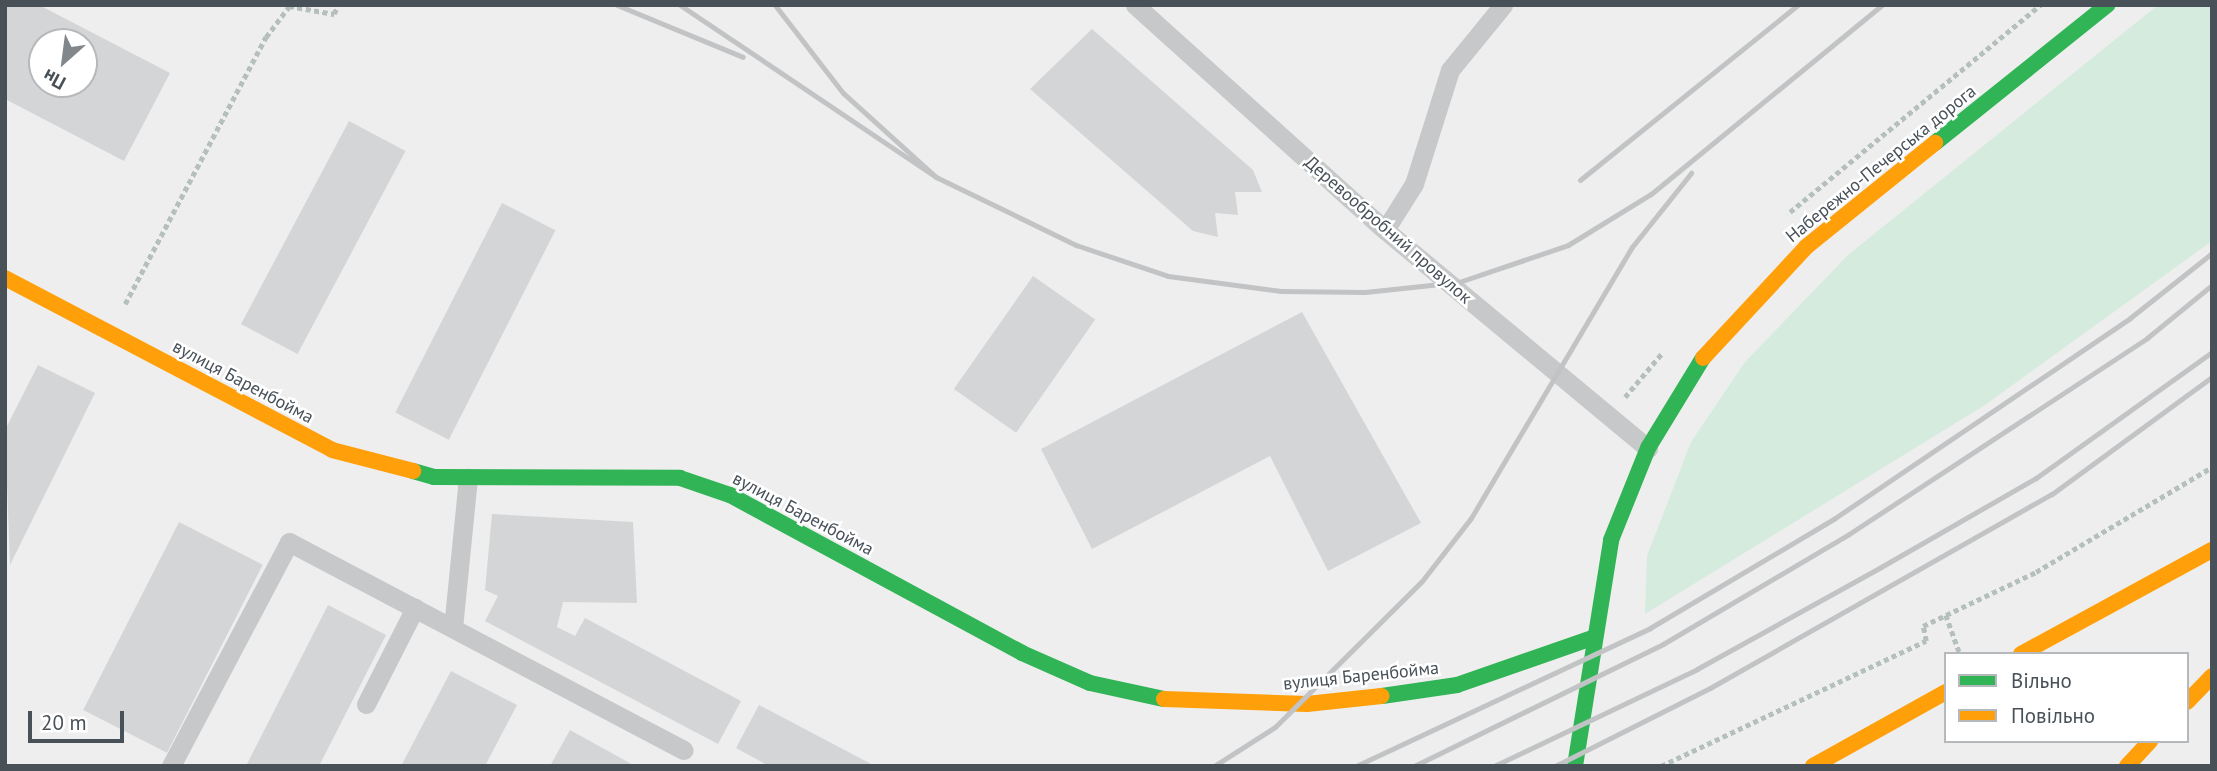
<!DOCTYPE html>
<html>
<head>
<meta charset="utf-8">
<style>
	body { margin:0 }
	#map { position:relative; width:2217px; height:771px; overflow:hidden; background:#eee; font-family:"PT Sans",sans-serif }
	div>[style] { position:absolute }
	.green>* { inset:0; background:#d5ebde }
	.building>* { inset:0; background:#d4d5d7; transform-origin:0 0 }
	.path>* { height:4.5px; margin-top:-2.25px; transform-origin:0; background:repeating-linear-gradient(90deg,#b5bfbc 0 5px,transparent 0 8.5px) }
	.lane>* { height:19px; margin:-9.5px; padding:0 9.5px; transform-origin:9.5px; border-radius:9.5px; background:#c6c8c9 }
	.fast>* { height:16px; margin:-8px; padding:0 8px; transform-origin:8px; border-radius:8px; background:#30b455 }
	.slow>* { height:16px; margin:-8px; padding:0 8px; transform-origin:8px; border-radius:8px; background:#ff9f0a }
	.rail>* { height:5px; margin:-2.5px; padding:0 2.5px; transform-origin:2.5px; border-radius:2.5px; background:#c2c3c4 }
	span { translate:-50% -50%; white-space:nowrap; text-align:center; line-height:1.15; -webkit-text-stroke:5px #fff; paint-order:stroke }
	.street-label { font-size:18px; color:#485058 }
	.frame { position:absolute; inset:0; border:7px solid #485058; pointer-events:none }
	.legend { position:absolute; left:1944px; top:652px; width:245px; height:91px; box-sizing:border-box; background:#fff; border:2px solid #b6b9bc; margin:0; padding:9px 12px; list-style:none; font-size:21px; color:#485058 }
	.legend li { display:flex; align-items:center; gap:14px; height:35px }
	.legend b { width:35px; border:2px solid #b6b9bc }
	.north { position:absolute; left:28px; top:28px; width:70px; height:70px; box-sizing:border-box; background:#fff; border:2px solid #b6b9bc; border-radius:50%; rotate:208deg; font-size:19px; font-weight:700; line-height:28px; text-align:center; color:#485058 }
	.north::after { content:''; display:block; margin:auto; width:24px; height:32px; background:#82878c; clip-path:polygon(50% 0,100% 100%,50% 72%,0 100%) }
	.scale { position:absolute; left:28px; top:711px; width:96px; height:32px; box-sizing:border-box; border:4px solid #485058; border-top:0; padding-left:9px; font-size:21px; line-height:24px; white-space:nowrap; color:#485058; -webkit-text-stroke:5px #fff; paint-order:stroke }
</style>
</head>
<body>
<div id="map">
	<div class="green">
		<div style="clip-path:polygon(2158px 5px,2212px 5px,2212px 241px,1985px 405px,1645px 614px,1647px 556px,1691px 442px,1745px 362px,1848px 255px)"></div>
	</div>
	<div class="building">
		<div style="clip-path:polygon(evenodd,5px 5px,39px 5px,170px 73px,124px 161px,5px 99px,5px 5px,42px 42px,84px 42px,84px 84px,42px 84px,42px 42px)"></div>
		<div style="clip-path:polygon(1092px 29px,1253px 170px,1262px 192px,1235px 192px,1238px 215px,1215px 213px,1218px 237px,1193px 231px,1030px 89px)"></div>
		<div style="left:349px;top:121px;width:64px;height:230px;rotate:28deg"></div>
		<div style="left:502px;top:203px;width:60px;height:235px;rotate:27deg"></div>
		<div style="left:1033px;top:276px;width:76px;height:138px;rotate:35deg"></div>
		<div style="clip-path:polygon(1302px 312px,1421px 523px,1328px 571px,1270px 456px,1092px 549px,1041px 449px)"></div>
		<div style="clip-path:polygon(38px 365px,95px 393px,10px 565px,5px 430px)"></div>
		<div style="clip-path:polygon(492px 514px,633px 522px,637px 603px,563px 602px,557px 627px,575px 636px,585px 618px,741px 701px,718px 744px,485px 621px,498px 596px,485px 590px)"></div>
		<div style="left:179px;top:522px;width:94px;height:211px;rotate:27deg"></div>
		<div style="clip-path:polygon(328px 605px,386px 635px,319px 766px,246px 766px)"></div>
		<div style="clip-path:polygon(451px 671px,517px 705px,485px 766px,401px 766px)"></div>
		<div style="clip-path:polygon(759px 705px,875px 766px,769px 766px,736px 748px)"></div>
		<div style="clip-path:polygon(570px 730px,635px 766px,550px 766px)"></div>
	</div>
	<div class="path">
		<div style="left:1790px;top:212px;width:325px;rotate:-39.6deg"></div>
		<div style="left:125px;top:304px;width:302px;rotate:-62.2deg"></div>
		<div style="left:266px;top:37px;width:39px;rotate:-53deg"></div>
		<div style="left:289px;top:6px;width:46px;rotate:10.1deg"></div>
		<div style="left:334px;top:14px;width:10px;rotate:-66deg"></div>
		<div style="left:1625px;top:397px;width:57px;rotate:-49.9deg"></div>
		<div style="left:1946px;top:615px;width:41px;rotate:70.3deg"></div>
		<div style="left:1661px;top:766px;width:293px;rotate:-25.3deg"></div>
		<div style="left:1926px;top:641px;width:15px;rotate:-101deg"></div>
		<div style="left:1923px;top:626px;width:125px;rotate:-25.5deg"></div>
		<div style="left:2036px;top:572px;width:205px;rotate:-30.8deg"></div>
	</div>
	<div class="lane">
		<div style="left:1135px;top:5px;width:336px;rotate:42deg"></div>
		<div style="left:1385px;top:230px;width:342px;rotate:39.7deg"></div>
		<div style="left:1385px;top:230px;width:54px;rotate:-57.8deg"></div>
		<div style="left:1414px;top:184px;width:120px;rotate:-72.5deg"></div>
		<div style="left:1450px;top:70px;width:84px;rotate:-50.8deg"></div>
		<div style="left:453px;top:628px;width:151px;rotate:-84.3deg"></div>
		<div style="left:366px;top:704px;width:108px;rotate:-63deg"></div>
		<div style="left:171px;top:766px;width:253px;rotate:-62.2deg"></div>
		<div style="left:289px;top:542px;width:446px;rotate:27.8deg"></div>
	</div>
	<div class="fast">
		<div style="left:1935px;top:143px;width:221px;rotate:-38.7deg"></div>
		<div style="left:413px;top:471px;width:22px;rotate:16deg"></div>
		<div style="left:434px;top:477px;width:246px;rotate:0.2deg"></div>
		<div style="left:680px;top:478px;width:53px;rotate:18.8deg"></div>
		<div style="left:730px;top:495px;width:332px;rotate:28.4deg"></div>
		<div style="left:1022px;top:653px;width:74px;rotate:23.8deg"></div>
		<div style="left:1090px;top:683px;width:76px;rotate:12.2deg"></div>
		<div style="left:1382px;top:696px;width:76px;rotate:-8.3deg"></div>
		<div style="left:1457px;top:685px;width:143px;rotate:-19.2deg"></div>
		<div style="left:1575px;top:766px;width:229px;rotate:-80.9deg"></div>
		<div style="left:1611px;top:540px;width:99px;rotate:-68.1deg"></div>
		<div style="left:1648px;top:448px;width:105px;rotate:-58.6deg"></div>
	</div>
	<div class="slow">
		<div style="left:5px;top:278px;width:369px;rotate:27.7deg"></div>
		<div style="left:332px;top:450px;width:84px;rotate:14.5deg"></div>
		<div style="left:1703px;top:358px;width:151px;rotate:-47.1deg"></div>
		<div style="left:1806px;top:247px;width:166px;rotate:-38.9deg"></div>
		<div style="left:2021px;top:654px;width:217px;rotate:-28.6deg"></div>
		<div style="left:1164px;top:699px;width:143px;rotate:2deg"></div>
		<div style="left:1307px;top:704px;width:75px;rotate:-6.1deg"></div>
		<div style="left:2187px;top:702px;width:36px;rotate:-46deg"></div>
		<div style="left:1813px;top:766px;width:152px;rotate:-29.1deg"></div>
		<div style="left:2127px;top:766px;width:34px;rotate:-47deg"></div>
	</div>
	<div class="rail">
		<div style="left:617px;top:5px;width:136px;rotate:22.4deg"></div>
		<div style="left:680px;top:5px;width:308px;rotate:33.9deg"></div>
		<div style="left:936px;top:177px;width:125px;rotate:-137.9deg"></div>
		<div style="left:843px;top:93px;width:111px;rotate:-127.7deg"></div>
		<div style="left:936px;top:177px;width:156px;rotate:25.9deg"></div>
		<div style="left:1076px;top:245px;width:97px;rotate:18.6deg"></div>
		<div style="left:1168px;top:276px;width:114px;rotate:7.6deg"></div>
		<div style="left:1281px;top:291px;width:84px;rotate:0.7deg"></div>
		<div style="left:1365px;top:292px;width:95px;rotate:-6.1deg"></div>
		<div style="left:1459px;top:282px;width:115px;rotate:-18.7deg"></div>
		<div style="left:1568px;top:245px;width:97px;rotate:-31.6deg"></div>
		<div style="left:1651px;top:194px;width:298px;rotate:-39.3deg"></div>
		<div style="left:1580px;top:180px;width:280px;rotate:-38.8deg"></div>
		<div style="left:1214px;top:766px;width:72px;rotate:-32.6deg"></div>
		<div style="left:1275px;top:727px;width:207px;rotate:-44.8deg"></div>
		<div style="left:1422px;top:581px;width:80px;rotate:-52.1deg"></div>
		<div style="left:1471px;top:518px;width:315px;rotate:-59.3deg"></div>
		<div style="left:1632px;top:247px;width:95px;rotate:-51.4deg"></div>
		<div style="left:1356px;top:766px;width:325px;rotate:-25.1deg"></div>
		<div style="left:1650px;top:628px;width:215px;rotate:-30.7deg"></div>
		<div style="left:1835px;top:518px;width:356px;rotate:-34.1deg"></div>
		<div style="left:2130px;top:318px;width:105px;rotate:-38.4deg"></div>
		<div style="left:1414px;top:766px;width:277px;rotate:-26.1deg"></div>
		<div style="left:1663px;top:644px;width:216px;rotate:-30.6deg"></div>
		<div style="left:1849px;top:534px;width:357px;rotate:-33.3deg"></div>
		<div style="left:2147px;top:338px;width:84px;rotate:-39.2deg"></div>
		<div style="left:1494px;top:766px;width:225px;rotate:-25.5deg"></div>
		<div style="left:1697px;top:669px;width:210px;rotate:-29deg"></div>
		<div style="left:1881px;top:567px;width:179px;rotate:-29.9deg"></div>
		<div style="left:2036px;top:478px;width:216px;rotate:-35.6deg"></div>
		<div style="left:1555px;top:766px;width:174px;rotate:-26.7deg"></div>
		<div style="left:1710px;top:688px;width:393px;rotate:-29.6deg"></div>
		<div style="left:2052px;top:494px;width:198px;rotate:-36.2deg"></div>
	</div>
	<div class="street-label">
		<span style="left:1881px;top:164px;rotate:-39deg">Набережно-Печерська дорога</span>
		<span style="left:1388px;top:230px;rotate:41deg">Деревообробний провулок</span>
		<span style="left:243px;top:382px;rotate:28deg">вулиця Баренбойма</span>
		<span style="left:803px;top:514px;rotate:28deg">вулиця Баренбойма</span>
		<span style="left:1361px;top:676px;rotate:-6deg">вулиця Баренбойма</span>
	</div>
	<div class="frame"></div>
	<ul class="legend">
	<li><b style="height:9px;background:#30b455"></b>Вільно</li>
	<li><b style="height:9px;background:#ff9f0a"></b>Повільно</li>
	</ul>
	<div class="north">Пн</div>
	<div class="scale">20 m</div>
</div>
</body>
</html>
